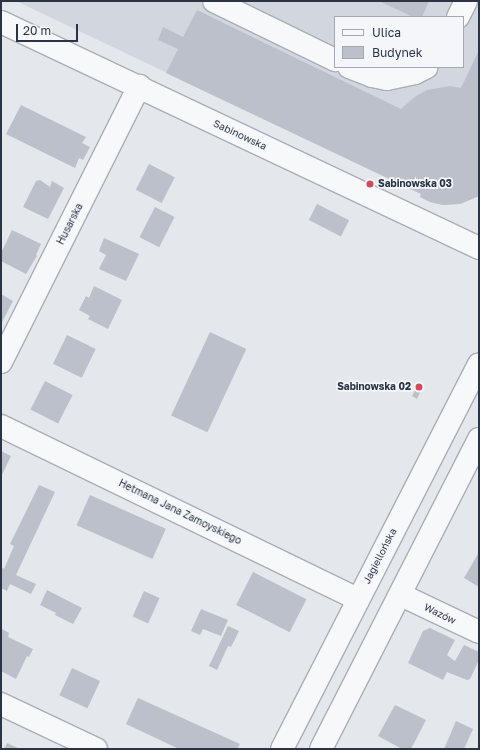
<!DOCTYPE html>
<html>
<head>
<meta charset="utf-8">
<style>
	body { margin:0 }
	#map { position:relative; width:480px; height:750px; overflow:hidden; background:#e4e7ec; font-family:"Golos Text",sans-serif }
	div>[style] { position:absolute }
	.built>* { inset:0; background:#d2d6de }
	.building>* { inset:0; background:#bbc0ca; transform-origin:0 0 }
	.roads { filter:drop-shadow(1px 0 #a9aeb7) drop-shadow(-1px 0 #a9aeb7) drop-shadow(0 1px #a9aeb7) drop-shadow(0 -1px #a9aeb7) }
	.minor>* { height:22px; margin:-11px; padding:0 11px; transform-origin:11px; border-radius:11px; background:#f7f8fa }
	.dots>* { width:11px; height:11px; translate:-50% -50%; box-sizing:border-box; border:2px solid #f4f6f9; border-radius:50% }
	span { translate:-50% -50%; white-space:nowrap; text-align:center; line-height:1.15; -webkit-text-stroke:3.5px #f4f6f9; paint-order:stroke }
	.street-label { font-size:10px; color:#2b3445 }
	.poi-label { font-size:10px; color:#2b3445; font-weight:700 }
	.left { translate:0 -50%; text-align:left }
	.right { translate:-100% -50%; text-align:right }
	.frame { position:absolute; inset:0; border:2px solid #2b3445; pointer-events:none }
	.legend { position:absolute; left:334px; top:16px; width:130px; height:52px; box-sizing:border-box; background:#f4f6f9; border:1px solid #a4a8b1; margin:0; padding:5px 7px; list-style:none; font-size:12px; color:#2b3445 }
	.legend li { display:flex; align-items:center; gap:8px; height:20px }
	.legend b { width:20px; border:1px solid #a4a8b1 }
	.scale { position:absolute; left:16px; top:24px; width:62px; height:18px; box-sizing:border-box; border:2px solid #2b3445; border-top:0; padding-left:5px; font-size:12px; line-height:14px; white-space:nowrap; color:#2b3445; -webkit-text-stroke:3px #f4f6f9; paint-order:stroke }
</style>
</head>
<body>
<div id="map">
	<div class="built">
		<div style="clip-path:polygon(evenodd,16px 1px,479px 1px,479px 196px,460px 204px,443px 205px,430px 202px,420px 197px,421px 194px,16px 1px,335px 17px,463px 17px,463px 67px,335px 67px,335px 17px)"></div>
	</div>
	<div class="building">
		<div style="clip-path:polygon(379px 1px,429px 1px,422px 17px,413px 17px)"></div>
		<div style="clip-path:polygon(197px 10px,401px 109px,416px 96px,427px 90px,450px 86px,461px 88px,479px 50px,479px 196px,460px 204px,443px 205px,430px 202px,420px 197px,421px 194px,166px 73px,178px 49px,158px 40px,163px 27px,183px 37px)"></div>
		<div style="clip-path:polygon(21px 105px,86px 137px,82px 143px,90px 147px,83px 160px,79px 158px,75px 168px,6px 134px)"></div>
		<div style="left:149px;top:164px;width:29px;height:29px;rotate:27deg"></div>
		<div style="clip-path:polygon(40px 180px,50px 187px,52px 181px,64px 188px,48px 219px,23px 207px,36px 181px)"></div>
		<div style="left:317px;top:204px;width:36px;height:18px;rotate:27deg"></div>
		<div style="left:155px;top:207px;width:22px;height:34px;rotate:27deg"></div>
		<div style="clip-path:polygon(12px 230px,41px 244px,36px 255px,37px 256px,26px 274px,1px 261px,1px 253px)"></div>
		<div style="clip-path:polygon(104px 238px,139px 254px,126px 281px,99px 269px,106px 255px,99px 251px)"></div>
		<div style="clip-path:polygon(94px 286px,122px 300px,108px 329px,88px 319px,90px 316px,79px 310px,86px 296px,89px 298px)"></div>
		<div style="clip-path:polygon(1px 294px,13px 301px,1px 324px)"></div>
		<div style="left:210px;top:332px;width:40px;height:92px;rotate:25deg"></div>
		<div style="left:67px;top:335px;width:32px;height:32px;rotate:26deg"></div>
		<div style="left:45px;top:381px;width:31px;height:32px;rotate:27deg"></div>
		<div style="clip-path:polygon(420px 382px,424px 384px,417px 399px,412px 396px)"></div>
		<div style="clip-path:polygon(1px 451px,11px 456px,1px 477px)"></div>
		<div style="clip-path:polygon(39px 485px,55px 492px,16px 575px,36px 584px,31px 594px,10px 584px,7px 591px,1px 588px,1px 567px,4px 569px,14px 546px,10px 544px)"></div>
		<div style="left:90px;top:495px;width:83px;height:33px;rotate:24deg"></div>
		<div style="clip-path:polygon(479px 552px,479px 587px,464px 578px)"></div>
		<div style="left:253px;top:572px;width:60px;height:37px;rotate:27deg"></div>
		<div style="clip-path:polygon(47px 590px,82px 608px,73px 624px,55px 615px,56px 613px,40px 605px)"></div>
		<div style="left:144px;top:591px;width:17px;height:28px;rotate:24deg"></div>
		<div style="clip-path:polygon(201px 609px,228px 620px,221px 636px,203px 629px,200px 635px,191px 631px)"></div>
		<div style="clip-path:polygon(228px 626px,239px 631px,231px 647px,228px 646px,217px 670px,209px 666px)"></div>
		<div style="clip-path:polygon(430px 628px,455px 640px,447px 655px,455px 661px,464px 645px,479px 652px,479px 660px,470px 679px,467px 680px,447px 672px,443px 680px,408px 663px,423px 631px)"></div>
		<div style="clip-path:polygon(2px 629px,9px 633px,8px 637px,33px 649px,29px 657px,27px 656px,16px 679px,1px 671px)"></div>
		<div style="left:72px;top:668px;width:31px;height:30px;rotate:25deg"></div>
		<div style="clip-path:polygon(138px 698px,240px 744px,237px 749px,179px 749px,126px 724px)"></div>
		<div style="clip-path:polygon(395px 705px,426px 720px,411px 749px,402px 749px,378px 736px)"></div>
		<div style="clip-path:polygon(456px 721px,473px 729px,464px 749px,444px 749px)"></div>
		<div style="clip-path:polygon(7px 743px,20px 749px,4px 749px)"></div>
	</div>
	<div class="roads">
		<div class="minor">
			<div style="left:214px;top:1px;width:135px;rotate:26deg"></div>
			<div style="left:458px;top:17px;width:18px;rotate:-63deg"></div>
			<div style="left:1px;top:22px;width:529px;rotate:25.3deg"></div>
			<div style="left:349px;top:67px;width:25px;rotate:21deg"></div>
			<div style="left:372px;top:76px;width:15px;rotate:11deg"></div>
			<div style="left:387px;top:79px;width:29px;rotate:-12deg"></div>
			<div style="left:415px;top:73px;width:13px;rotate:-27deg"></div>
			<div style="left:1px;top:362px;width:309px;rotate:-63.4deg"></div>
			<div style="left:1px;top:426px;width:397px;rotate:25.9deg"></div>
			<div style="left:401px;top:595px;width:86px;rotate:25.4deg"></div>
			<div style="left:1px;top:704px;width:105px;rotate:25.3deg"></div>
			<div style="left:282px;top:749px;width:432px;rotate:-62.9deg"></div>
			<div style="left:321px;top:749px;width:348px;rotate:-63deg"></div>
		</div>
	</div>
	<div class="dots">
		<div style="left:370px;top:184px;background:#d1495b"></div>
		<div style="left:419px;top:387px;background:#d1495b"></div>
	</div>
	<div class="street-label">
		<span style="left:240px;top:135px;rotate:25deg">Sabinowska</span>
		<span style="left:70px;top:224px;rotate:-63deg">Husarska</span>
		<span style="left:180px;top:512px;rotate:26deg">Hetmana Jana Zamoyskiego</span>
		<span style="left:380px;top:556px;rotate:-63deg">Jagiellońska</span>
		<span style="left:440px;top:614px;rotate:26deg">Wazów</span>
	</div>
	<div class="poi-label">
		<span class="left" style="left:378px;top:184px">Sabinowska 03</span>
		<span class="right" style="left:411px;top:387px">Sabinowska 02</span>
	</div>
	<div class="frame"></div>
	<ul class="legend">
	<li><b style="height:5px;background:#f7f8fa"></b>Ulica</li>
	<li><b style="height:11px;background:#bbc0ca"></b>Budynek</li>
	</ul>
	<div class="scale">20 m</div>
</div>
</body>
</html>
